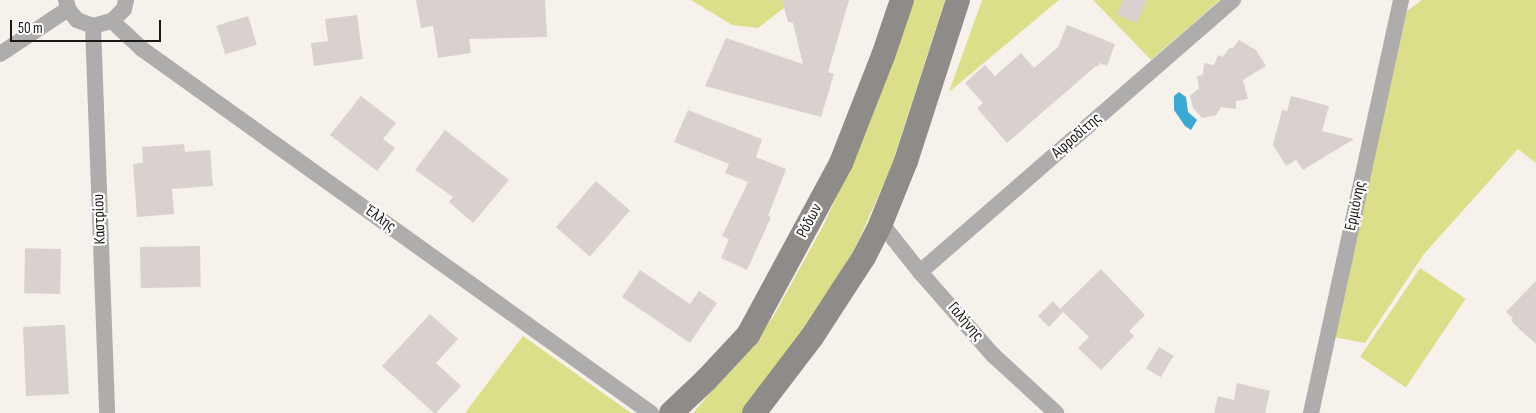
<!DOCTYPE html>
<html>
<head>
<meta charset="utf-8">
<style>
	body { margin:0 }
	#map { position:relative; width:1536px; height:413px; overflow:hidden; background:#f7f1ec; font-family:"Sofia Sans Condensed",sans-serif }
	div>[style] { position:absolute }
	.green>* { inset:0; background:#dcdf8a; transform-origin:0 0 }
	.water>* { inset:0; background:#3aa9d3 }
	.building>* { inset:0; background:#d8d1ce; transform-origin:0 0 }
	.street>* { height:16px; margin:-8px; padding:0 8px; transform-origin:8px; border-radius:8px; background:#afadab }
	.secondary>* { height:24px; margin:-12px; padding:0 12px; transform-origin:12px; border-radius:12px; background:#8f8b88 }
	span { translate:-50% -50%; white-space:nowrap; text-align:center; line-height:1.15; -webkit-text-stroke:4.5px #fff; paint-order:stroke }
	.street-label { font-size:16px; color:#1b1917 }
	.scale { position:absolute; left:10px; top:20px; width:151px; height:22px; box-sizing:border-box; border:2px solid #1b1917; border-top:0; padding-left:6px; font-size:15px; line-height:18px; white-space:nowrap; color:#1b1917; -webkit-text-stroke:4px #fff; paint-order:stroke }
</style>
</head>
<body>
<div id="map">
	<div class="green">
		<div style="clip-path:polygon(691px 0,794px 0,758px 28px,732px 25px)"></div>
		<div style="clip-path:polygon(910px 0,945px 0,890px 170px,856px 246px,800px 338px,742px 413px,693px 413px,773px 317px,823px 226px,864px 137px)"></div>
		<div style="clip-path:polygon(982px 0,1059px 0,949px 92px)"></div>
		<div style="clip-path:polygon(1093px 0,1220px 0,1151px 60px)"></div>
		<div style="clip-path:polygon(1422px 0,1536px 0,1536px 163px,1518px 149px,1424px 254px,1365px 343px,1333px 337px,1407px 11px)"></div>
		<div style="left:1420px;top:268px;width:55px;height:107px;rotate:34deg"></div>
		<div style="clip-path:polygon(523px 336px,631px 413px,465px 413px)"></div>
	</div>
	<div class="water">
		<div style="clip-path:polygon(1179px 92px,1186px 97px,1188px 112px,1197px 120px,1191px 130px,1185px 126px,1174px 110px,1174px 96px)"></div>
	</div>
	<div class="building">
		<div style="clip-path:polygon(416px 0,545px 0,547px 37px,469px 39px,471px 53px,438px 58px,433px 26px,421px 28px)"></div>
		<div style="clip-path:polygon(782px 0,849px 0,828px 72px,834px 74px,821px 117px,705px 86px,726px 38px,803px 64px,793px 23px,788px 22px)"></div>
		<div style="clip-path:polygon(1123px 0,1147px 0,1137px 23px,1117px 15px)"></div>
		<div style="clip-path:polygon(357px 15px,363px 59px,314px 66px,311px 43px,328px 41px,325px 19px)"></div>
		<div style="left:248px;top:16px;width:30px;height:33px;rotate:73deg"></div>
		<div style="clip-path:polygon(1067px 25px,1115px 44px,1107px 66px,1100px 63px,1098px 67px,1096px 66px,1007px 143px,977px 108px,983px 103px,965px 83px,985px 65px,995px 76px,1021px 53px,1034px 68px,1058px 47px)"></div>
		<div style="clip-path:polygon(1239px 40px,1256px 50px,1266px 66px,1243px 80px,1248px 99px,1236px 101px,1236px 109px,1221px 107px,1216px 115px,1202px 118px,1193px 108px,1190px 96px,1199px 88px,1197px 76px,1203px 75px,1204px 63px,1214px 65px,1218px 55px,1223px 57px,1230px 47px,1232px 49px)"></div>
		<div style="clip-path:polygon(361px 96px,396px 123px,383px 139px,395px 148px,377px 171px,330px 135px)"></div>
		<div style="clip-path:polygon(1291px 96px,1329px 106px,1322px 131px,1354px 139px,1303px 170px,1296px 160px,1286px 166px,1273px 145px,1282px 110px,1287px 111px)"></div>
		<div style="clip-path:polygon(688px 110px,762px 139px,756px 157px,786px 169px,768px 216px,771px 217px,747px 270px,721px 258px,729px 239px,722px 236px,748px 182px,725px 173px,729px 164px,674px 142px)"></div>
		<div style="clip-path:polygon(445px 130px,509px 180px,473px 223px,449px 202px,453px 197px,415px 170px)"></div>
		<div style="clip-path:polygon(184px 144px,185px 152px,210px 150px,213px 186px,172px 189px,174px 214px,137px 217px,133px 164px,143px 163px,142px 147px)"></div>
		<div style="left:596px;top:181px;width:45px;height:61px;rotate:41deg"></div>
		<div style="left:200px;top:246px;width:41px;height:60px;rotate:89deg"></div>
		<div style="left:61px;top:249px;width:45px;height:36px;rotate:91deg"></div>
		<div style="clip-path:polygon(1101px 269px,1145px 315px,1129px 331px,1134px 336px,1101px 370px,1078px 348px,1089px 337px,1063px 312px,1049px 327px,1038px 316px,1053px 301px,1060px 309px)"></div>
		<div style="clip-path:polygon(640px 270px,690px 304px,699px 291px,717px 303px,690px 343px,622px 297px)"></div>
		<div style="clip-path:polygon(1536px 281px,1536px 344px,1515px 325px,1511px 320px,1513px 318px,1506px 312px)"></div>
		<div style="clip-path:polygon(430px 314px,458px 339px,436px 363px,461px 386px,436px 413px,434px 413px,382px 366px)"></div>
		<div style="clip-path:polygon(59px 325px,65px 325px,69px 394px,26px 396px,23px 327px)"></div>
		<div style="left:1159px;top:347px;width:17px;height:25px;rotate:31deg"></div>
		<div style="clip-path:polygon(1237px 383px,1270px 391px,1265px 413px,1214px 413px,1218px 396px,1234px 400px)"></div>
	</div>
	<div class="street">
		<div style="left:66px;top:0;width:9px;rotate:77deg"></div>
		<div style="left:68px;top:9px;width:14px;rotate:51deg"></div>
		<div style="left:77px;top:20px;width:17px;rotate:21deg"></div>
		<div style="left:93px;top:26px;width:20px;rotate:-15deg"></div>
		<div style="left:112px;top:21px;width:17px;rotate:-45deg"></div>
		<div style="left:124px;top:9px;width:9px;rotate:-77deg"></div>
		<div style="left:112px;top:21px;width:41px;rotate:43deg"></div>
		<div style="left:142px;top:49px;width:626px;rotate:35.57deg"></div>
		<div style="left:93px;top:26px;width:387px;rotate:87.9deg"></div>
		<div style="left:0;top:54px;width:82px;rotate:-33.5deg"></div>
		<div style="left:881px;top:223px;width:63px;rotate:51.5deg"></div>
		<div style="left:920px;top:272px;width:111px;rotate:48.7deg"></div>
		<div style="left:993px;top:355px;width:86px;rotate:42.6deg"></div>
		<div style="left:920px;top:272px;width:415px;rotate:-41deg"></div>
		<div style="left:1311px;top:413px;width:423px;rotate:-77.7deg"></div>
	</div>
	<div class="secondary">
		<div style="left:671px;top:413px;width:48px;rotate:-43.3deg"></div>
		<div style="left:706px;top:380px;width:62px;rotate:-47deg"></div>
		<div style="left:748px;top:335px;width:196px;rotate:-61.6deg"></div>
		<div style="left:841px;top:163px;width:115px;rotate:-68.6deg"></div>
		<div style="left:883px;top:56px;width:59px;rotate:-71.3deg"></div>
		<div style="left:754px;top:413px;width:96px;rotate:-52.7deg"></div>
		<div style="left:812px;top:337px;width:95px;rotate:-57deg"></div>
		<div style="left:864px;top:257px;width:38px;rotate:-63deg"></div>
		<div style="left:881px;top:223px;width:67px;rotate:-68deg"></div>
		<div style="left:906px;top:161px;width:169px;rotate:-72.1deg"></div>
	</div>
	<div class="street-label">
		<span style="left:1077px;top:136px;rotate:-41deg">Αφροδίτης</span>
		<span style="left:1356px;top:206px;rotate:-78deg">Ερμιόνης</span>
		<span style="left:100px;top:219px;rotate:-92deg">Καστρίου</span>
		<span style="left:380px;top:219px;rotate:36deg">Έλλης</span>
		<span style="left:810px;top:221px;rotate:-62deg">Ρόδων</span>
		<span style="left:965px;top:322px;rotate:49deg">Γαλήνης</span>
	</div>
	<div class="scale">50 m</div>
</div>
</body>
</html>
